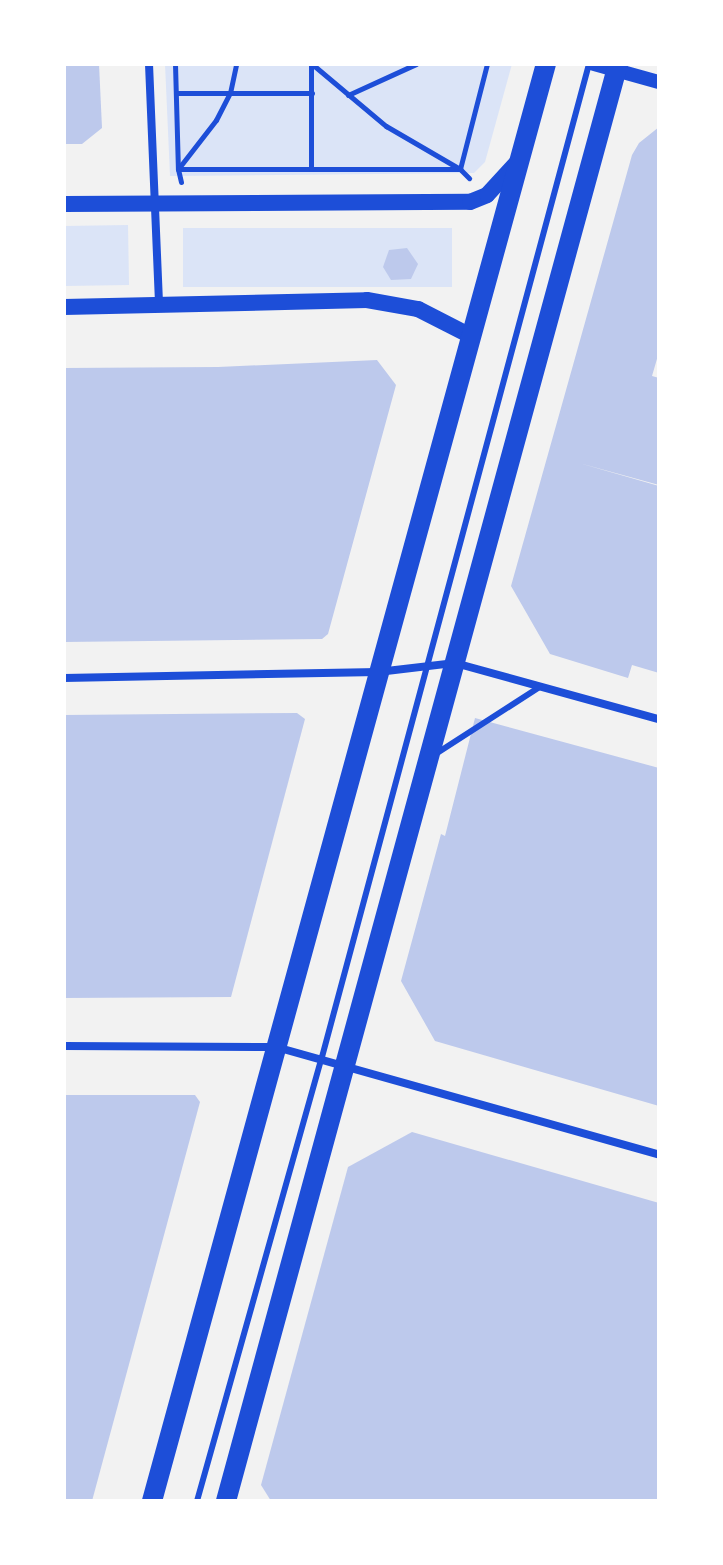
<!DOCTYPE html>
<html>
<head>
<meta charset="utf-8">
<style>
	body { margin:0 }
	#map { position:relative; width:723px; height:1565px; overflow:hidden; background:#f2f2f2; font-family:"Noto Sans",sans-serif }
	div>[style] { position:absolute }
	.green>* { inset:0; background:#dbe4f7; transform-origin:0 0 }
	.building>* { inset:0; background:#bdc9ec }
	.path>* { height:5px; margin:-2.5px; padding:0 2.5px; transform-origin:2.5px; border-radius:2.5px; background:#1d4ed8 }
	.service>* { height:6px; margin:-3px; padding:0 3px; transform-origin:3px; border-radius:3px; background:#1d4ed8 }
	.minor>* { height:8px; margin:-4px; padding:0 4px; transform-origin:4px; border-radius:4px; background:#1d4ed8 }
	.tertiary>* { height:14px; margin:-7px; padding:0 7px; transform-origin:7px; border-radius:7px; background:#1d4ed8 }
	.secondary>* { height:16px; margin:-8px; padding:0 8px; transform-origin:8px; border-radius:8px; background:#1d4ed8 }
	.primary>* { height:20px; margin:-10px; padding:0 10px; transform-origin:10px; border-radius:10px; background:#1d4ed8 }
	span { translate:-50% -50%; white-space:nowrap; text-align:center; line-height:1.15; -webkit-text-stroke:6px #fff; paint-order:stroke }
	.frame { position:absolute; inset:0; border:66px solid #fff; pointer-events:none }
</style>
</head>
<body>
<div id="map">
	<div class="green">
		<div style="clip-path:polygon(165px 64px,512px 64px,485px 162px,474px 173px,170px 176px)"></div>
		<div style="left:128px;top:225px;width:60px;height:64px;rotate:89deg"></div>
		<div style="left:183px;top:228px;width:269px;height:59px"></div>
	</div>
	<div class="building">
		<div style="clip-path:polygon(64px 64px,99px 64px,102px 128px,82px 144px,64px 144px)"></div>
		<div style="clip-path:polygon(659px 127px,659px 352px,652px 376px,659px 378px,659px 485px,579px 463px,659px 486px,659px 673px,632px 665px,628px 678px,550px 654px,511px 586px,632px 155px,639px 143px)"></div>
		<div style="clip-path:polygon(407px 248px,418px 264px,411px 279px,391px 280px,383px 267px,389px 250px)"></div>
		<div style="clip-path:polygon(377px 360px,396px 385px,328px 634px,322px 639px,64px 642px,64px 368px,218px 367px)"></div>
		<div style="clip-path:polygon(297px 713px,305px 719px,231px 997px,64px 998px,64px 715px)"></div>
		<div style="clip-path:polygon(475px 718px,659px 768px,659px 1106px,435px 1041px,401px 981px,441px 834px,445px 836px)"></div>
		<div style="clip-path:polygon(64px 1095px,195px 1095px,200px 1102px,92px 1501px,64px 1501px)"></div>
		<div style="clip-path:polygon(412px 1132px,659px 1203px,659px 1501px,271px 1501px,261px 1485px,348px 1167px)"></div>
	</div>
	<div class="path">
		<div style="left:175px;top:64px;width:105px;rotate:88.4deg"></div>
		<div style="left:178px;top:169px;width:282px"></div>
		<div style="left:460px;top:169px;width:108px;rotate:-75.6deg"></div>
		<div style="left:312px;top:64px;width:97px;rotate:40deg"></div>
		<div style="left:386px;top:126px;width:86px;rotate:30.2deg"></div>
		<div style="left:460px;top:169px;width:13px;rotate:45deg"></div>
		<div style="left:176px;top:93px;width:136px"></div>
		<div style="left:348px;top:95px;width:75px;rotate:-24.5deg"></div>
		<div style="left:311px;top:169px;width:104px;rotate:-90deg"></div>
		<div style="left:181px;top:182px;width:13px;rotate:-103deg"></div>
		<div style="left:178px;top:169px;width:62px;rotate:-52.2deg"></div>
		<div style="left:216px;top:120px;width:30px;rotate:-63deg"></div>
		<div style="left:230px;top:93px;width:30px;rotate:-78deg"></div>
	</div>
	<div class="service">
		<div style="left:434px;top:755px;width:127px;rotate:-32.8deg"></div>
		<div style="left:197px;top:1501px;width:461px;rotate:-74.3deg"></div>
		<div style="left:322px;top:1057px;width:1028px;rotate:-74.95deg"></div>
	</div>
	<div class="minor">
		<div style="left:149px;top:64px;width:241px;rotate:87.6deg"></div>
		<div style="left:64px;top:678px;width:314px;rotate:-1.1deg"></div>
		<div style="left:378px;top:672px;width:78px;rotate:-6.7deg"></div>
		<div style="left:455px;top:663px;width:212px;rotate:15.4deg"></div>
		<div style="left:64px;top:1046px;width:212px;rotate:0.3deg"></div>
		<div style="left:276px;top:1047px;width:398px;rotate:15.7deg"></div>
	</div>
	<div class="tertiary">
		<div style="left:594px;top:64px;width:67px;rotate:15.5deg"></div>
	</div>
	<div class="secondary">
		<div style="left:64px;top:204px;width:406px;rotate:-0.3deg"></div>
		<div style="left:470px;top:202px;width:18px;rotate:-22deg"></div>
		<div style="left:487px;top:195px;width:47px;rotate:-47.6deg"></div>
		<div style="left:64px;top:307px;width:303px;rotate:-1.3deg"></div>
		<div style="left:367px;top:300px;width:52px;rotate:10deg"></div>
		<div style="left:418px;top:309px;width:59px;rotate:27deg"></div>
	</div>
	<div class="primary">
		<div style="left:152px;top:1501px;width:1490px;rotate:-74.67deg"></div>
		<div style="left:226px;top:1501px;width:1490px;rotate:-74.74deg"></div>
	</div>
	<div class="frame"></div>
</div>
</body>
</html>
